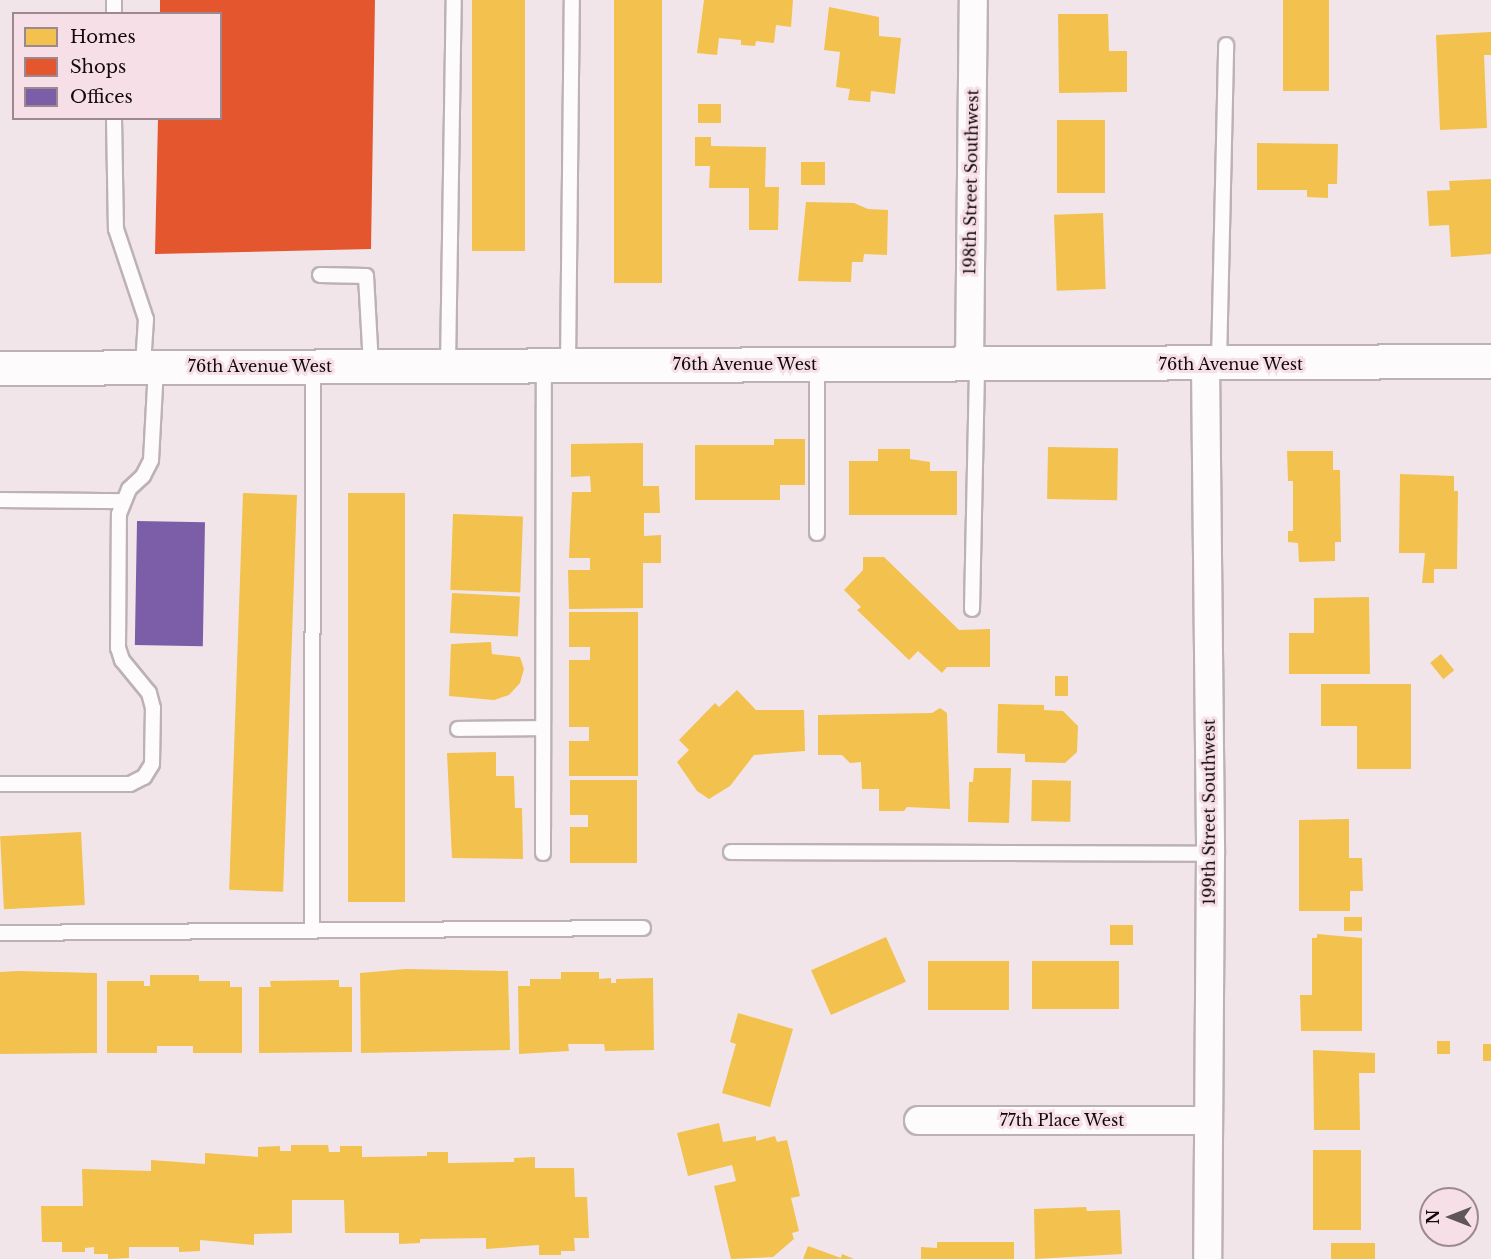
<!DOCTYPE html>
<html>
<head>
<meta charset="utf-8">
<style>
	body { margin:0 }
	#map { position:relative; width:1491px; height:1259px; overflow:hidden; background:#f1e5e9; font-family:"Libre Baskerville",serif }
	div>[style] { position:absolute }
	.homes>* { inset:0; background:#f2c14e; transform-origin:0 0 }
	.shops>* { inset:0; background:#e4572e }
	.offices>* { inset:0; background:#7b5ea7; transform-origin:0 0 }
	.roads { filter:drop-shadow(2px 0 #bcb2b5) drop-shadow(-2px 0 #bcb2b5) drop-shadow(0 2px #bcb2b5) drop-shadow(0 -2px #bcb2b5) }
	.lane>* { height:14px; margin:-7px; padding:0 7px; transform-origin:7px; border-radius:7px; background:#fdfbfc }
	.street>* { height:27px; margin:-13.5px; padding:0 13.5px; transform-origin:13.5px; border-radius:13.5px; background:#fdfbfc }
	.secondary>* { height:33px; margin:-16.5px; padding:0 16.5px; transform-origin:16.5px; border-radius:16.5px; background:#fdfbfc }
	span { translate:-50% -50%; white-space:nowrap; text-align:center; line-height:1.15; -webkit-text-stroke:6px #f7dfe7; paint-order:stroke }
	.street-label { font-size:16px; color:#11090c }
	.legend { position:absolute; left:12px; top:12px; width:210px; height:108px; box-sizing:border-box; background:#f7dfe7; border:2px solid #9b898f; margin:0; padding:8px 10px; list-style:none; font-size:18px; color:#11090c }
	.legend li { display:flex; align-items:center; gap:12px; height:30px }
	.legend b { width:30px; border:2px solid #9b898f }
	.north { position:absolute; left:1419px; top:1187px; width:60px; height:60px; box-sizing:border-box; background:#f7dfe7; border:2px solid #9b898f; border-radius:50%; rotate:270deg; font-size:16px; font-weight:700; line-height:24px; text-align:center; color:#11090c }
	.north::after { content:''; display:block; margin:auto; width:21px; height:27px; background:#5f5659; clip-path:polygon(50% 0,100% 100%,50% 72%,0 100%) }
</style>
</head>
<body>
<div id="map">
	<div class="homes">
		<div style="left:472px;top:0;width:53px;height:251px"></div>
		<div style="left:614px;top:0;width:48px;height:283px"></div>
		<div style="clip-path:polygon(704px 0,793px 0,791px 27px,776px 25px,774px 43px,756px 41px,755px 46px,741px 45px,741px 40px,719px 38px,717px 55px,697px 53px)"></div>
		<div style="left:1283px;top:0;width:46px;height:91px"></div>
		<div style="clip-path:polygon(829px 7px,879px 17px,879px 36px,901px 38px,895px 94px,871px 91px,870px 102px,848px 100px,850px 89px,836px 87px,840px 52px,824px 50px)"></div>
		<div style="clip-path:polygon(1058px 14px,1108px 14px,1109px 51px,1127px 51px,1127px 92px,1059px 93px)"></div>
		<div style="clip-path:polygon(1491px 32px,1491px 55px,1484px 55px,1487px 128px,1440px 130px,1436px 35px)"></div>
		<div style="left:698px;top:104px;width:23px;height:19px"></div>
		<div style="left:1057px;top:120px;width:48px;height:73px"></div>
		<div style="clip-path:polygon(695px 137px,711px 137px,711px 146px,766px 147px,765px 187px,779px 187px,778px 230px,749px 230px,749px 188px,709px 188px,710px 166px,695px 166px)"></div>
		<div style="clip-path:polygon(1257px 143px,1338px 144px,1337px 184px,1328px 184px,1328px 198px,1307px 197px,1307px 190px,1257px 190px)"></div>
		<div style="left:801px;top:162px;width:24px;height:23px"></div>
		<div style="clip-path:polygon(1491px 179px,1491px 254px,1451px 257px,1449px 225px,1429px 226px,1427px 191px,1450px 190px,1449px 181px)"></div>
		<div style="clip-path:polygon(806px 202px,854px 203px,868px 209px,888px 210px,887px 255px,864px 254px,863px 262px,852px 262px,851px 282px,798px 281px)"></div>
		<div style="left:1103px;top:213px;width:76px;height:49px;rotate:88deg"></div>
		<div style="clip-path:polygon(774px 439px,805px 439px,805px 485px,780px 485px,780px 500px,695px 500px,695px 445px,774px 445px)"></div>
		<div style="clip-path:polygon(643px 443px,643px 486px,659px 486px,660px 513px,644px 513px,644px 536px,661px 535px,661px 563px,643px 563px,643px 608px,569px 609px,568px 570px,590px 570px,590px 558px,569px 558px,572px 492px,591px 492px,590px 476px,571px 477px,571px 444px)"></div>
		<div style="left:1048px;top:447px;width:70px;height:52px;rotate:1deg"></div>
		<div style="clip-path:polygon(878px 449px,910px 449px,910px 459px,930px 462px,930px 471px,957px 471px,957px 515px,849px 515px,849px 461px,878px 461px)"></div>
		<div style="clip-path:polygon(1287px 451px,1333px 451px,1333px 470px,1340px 470px,1341px 542px,1335px 542px,1335px 561px,1299px 562px,1298px 543px,1288px 542px,1288px 531px,1293px 531px,1293px 481px,1288px 481px)"></div>
		<div style="clip-path:polygon(1400px 474px,1454px 476px,1454px 491px,1458px 491px,1457px 569px,1434px 569px,1434px 583px,1422px 583px,1425px 553px,1399px 553px)"></div>
		<div style="left:243px;top:493px;width:54px;height:397px;rotate:2deg"></div>
		<div style="left:405px;top:493px;width:409px;height:57px;rotate:90deg"></div>
		<div style="left:453px;top:514px;width:70px;height:76px;rotate:2deg"></div>
		<div style="clip-path:polygon(863px 557px,884px 557px,959px 630px,990px 629px,990px 667px,947px 667px,942px 673px,918px 651px,909px 660px,857px 610px,861px 607px,844px 590px,863px 570px)"></div>
		<div style="left:452px;top:593px;width:68px;height:40px;rotate:3deg"></div>
		<div style="clip-path:polygon(1369px 597px,1370px 674px,1289px 674px,1289px 633px,1314px 633px,1314px 598px)"></div>
		<div style="clip-path:polygon(569px 612px,638px 612px,638px 776px,569px 776px,569px 741px,589px 741px,589px 727px,569px 727px,569px 660px,590px 660px,590px 647px,569px 647px)"></div>
		<div style="clip-path:polygon(491px 642px,492px 654px,520px 657px,524px 669px,520px 683px,509px 695px,494px 700px,449px 696px,451px 644px)"></div>
		<div style="left:1441px;top:654px;width:21px;height:14px;rotate:51deg"></div>
		<div style="left:1055px;top:676px;width:13px;height:20px"></div>
		<div style="clip-path:polygon(1321px 684px,1411px 684px,1411px 769px,1357px 769px,1357px 726px,1321px 726px)"></div>
		<div style="clip-path:polygon(737px 690px,756px 710px,804px 710px,805px 751px,754px 755px,730px 786px,709px 799px,697px 791px,677px 762px,689px 750px,679px 740px,715px 703px,719px 707px)"></div>
		<div style="clip-path:polygon(998px 704px,1044px 705px,1044px 710px,1063px 711px,1078px 726px,1077px 752px,1065px 763px,1025px 762px,1025px 754px,997px 753px)"></div>
		<div style="clip-path:polygon(940px 708px,947px 713px,950px 809px,907px 807px,904px 811px,879px 811px,879px 789px,862px 789px,861px 762px,850px 763px,842px 755px,818px 755px,818px 715px,932px 713px)"></div>
		<div style="clip-path:polygon(496px 752px,496px 776px,514px 776px,515px 808px,522px 808px,523px 859px,452px 858px,447px 753px)"></div>
		<div style="clip-path:polygon(974px 768px,1011px 768px,1009px 823px,968px 822px,969px 782px,973px 782px)"></div>
		<div style="clip-path:polygon(570px 780px,637px 780px,637px 863px,570px 863px,570px 827px,588px 827px,588px 815px,570px 815px)"></div>
		<div style="left:1032px;top:780px;width:39px;height:41px;rotate:1deg"></div>
		<div style="clip-path:polygon(1349px 819px,1349px 858px,1362px 858px,1363px 891px,1350px 891px,1350px 911px,1299px 911px,1299px 820px)"></div>
		<div style="left:81px;top:832px;width:73px;height:81px;rotate:87deg"></div>
		<div style="left:1344px;top:917px;width:18px;height:14px"></div>
		<div style="left:1133px;top:925px;width:20px;height:23px;rotate:90deg"></div>
		<div style="clip-path:polygon(1317px 934px,1362px 938px,1362px 1031px,1301px 1031px,1300px 995px,1312px 995px,1312px 938px,1317px 938px)"></div>
		<div style="left:886px;top:937px;width:49px;height:82px;rotate:66deg"></div>
		<div style="left:928px;top:961px;width:81px;height:49px"></div>
		<div style="left:1119px;top:961px;width:48px;height:87px;rotate:90deg"></div>
		<div style="clip-path:polygon(406px 969px,508px 971px,510px 1050px,361px 1053px,360px 973px)"></div>
		<div style="clip-path:polygon(17px 971px,97px 973px,97px 1053px,0 1054px,0 972px)"></div>
		<div style="clip-path:polygon(561px 972px,599px 972px,599px 979px,611px 978px,611px 983px,616px 983px,616px 979px,653px 978px,654px 1050px,605px 1051px,604px 1044px,568px 1044px,569px 1051px,519px 1054px,518px 986px,530px 986px,530px 979px,561px 979px)"></div>
		<div style="clip-path:polygon(150px 975px,199px 975px,199px 981px,230px 981px,230px 987px,242px 987px,242px 1053px,193px 1053px,193px 1046px,157px 1046px,157px 1053px,107px 1053px,107px 981px,144px 981px,144px 986px,150px 986px)"></div>
		<div style="clip-path:polygon(339px 980px,339px 987px,352px 987px,352px 1052px,259px 1053px,259px 987px,271px 987px,270px 981px)"></div>
		<div style="clip-path:polygon(738px 1013px,793px 1029px,770px 1107px,722px 1093px,736px 1044px,730px 1042px)"></div>
		<div style="left:1437px;top:1041px;width:13px;height:13px"></div>
		<div style="left:1483px;top:1044px;width:8px;height:17px"></div>
		<div style="clip-path:polygon(1313px 1050px,1375px 1053px,1375px 1073px,1359px 1073px,1360px 1130px,1314px 1130px)"></div>
		<div style="clip-path:polygon(719px 1123px,723px 1142px,756px 1136px,756px 1141px,775px 1136px,777px 1142px,787px 1140px,800px 1196px,791px 1198px,799px 1231px,792px 1233px,794px 1239px,773px 1257px,731px 1259px,714px 1186px,736px 1181px,732px 1165px,688px 1176px,677px 1133px)"></div>
		<div style="clip-path:polygon(291px 1145px,328px 1145px,329px 1152px,340px 1152px,340px 1146px,362px 1146px,362px 1157px,427px 1156px,427px 1152px,448px 1152px,448px 1163px,514px 1162px,514px 1158px,535px 1157px,535px 1168px,574px 1168px,575px 1197px,587px 1197px,589px 1238px,574px 1238px,575px 1251px,561px 1251px,561px 1255px,539px 1255px,539px 1245px,486px 1249px,486px 1238px,420px 1239px,420px 1243px,399px 1244px,399px 1233px,345px 1233px,344px 1200px,292px 1200px,292px 1233px,254px 1234px,254px 1245px,200px 1240px,200px 1251px,179px 1252px,179px 1247px,129px 1247px,129px 1258px,108px 1259px,108px 1254px,94px 1254px,94px 1247px,85px 1248px,85px 1252px,62px 1252px,62px 1242px,42px 1242px,41px 1206px,83px 1206px,82px 1169px,151px 1171px,151px 1160px,205px 1164px,205px 1153px,258px 1157px,258px 1147px,280px 1146px,280px 1151px,291px 1151px)"></div>
		<div style="left:1313px;top:1150px;width:48px;height:80px"></div>
		<div style="clip-path:polygon(1086px 1207px,1087px 1211px,1120px 1210px,1122px 1254px,1035px 1259px,1034px 1209px)"></div>
		<div style="clip-path:polygon(937px 1242px,1014px 1242px,1014px 1259px,921px 1259px,921px 1247px,937px 1248px)"></div>
		<div style="left:1331px;top:1243px;width:44px;height:16px"></div>
		<div style="clip-path:polygon(808px 1246px,841px 1258px,842px 1254px,854px 1259px,803px 1259px)"></div>
	</div>
	<div class="shops">
		<div style="clip-path:polygon(160px 0,375px 0,371px 249px,155px 254px,158px 118px,220px 118px,220px 14px,160px 14px)"></div>
	</div>
	<div class="offices">
		<div style="left:137px;top:521px;width:68px;height:124px;rotate:1deg"></div>
	</div>
	<div class="roads">
		<div class="lane">
			<div style="left:114px;top:0;width:14px;rotate:90deg"></div>
			<div style="left:114px;top:118px;width:111px;rotate:89deg"></div>
			<div style="left:116px;top:229px;width:95px;rotate:71.6deg"></div>
			<div style="left:146px;top:319px;width:47px;rotate:93.7deg"></div>
			<div style="left:320px;top:275px;width:46px;rotate:1.2deg"></div>
			<div style="left:366px;top:276px;width:90px;rotate:86.8deg"></div>
			<div style="left:1219px;top:362px;width:317px;rotate:-88.7deg"></div>
			<div style="left:817px;top:363px;width:170px;rotate:90deg"></div>
			<div style="left:448px;top:365px;width:365px;rotate:-89.1deg"></div>
			<div style="left:568px;top:365px;width:365px;rotate:-89.4deg"></div>
			<div style="left:0;top:500px;width:122px;rotate:0.5deg"></div>
			<div style="left:972px;top:609px;width:245px;rotate:-88.8deg"></div>
			<div style="left:458px;top:729px;width:85px;rotate:-0.7deg"></div>
			<div style="left:0;top:784px;width:130px"></div>
			<div style="left:130px;top:784px;width:16px;rotate:-27deg"></div>
			<div style="left:144px;top:777px;width:15px;rotate:-58deg"></div>
			<div style="left:152px;top:764px;width:56px;rotate:-89deg"></div>
			<div style="left:153px;top:708px;width:16px;rotate:-105deg"></div>
			<div style="left:149px;top:693px;width:43px;rotate:-129.3deg"></div>
			<div style="left:122px;top:660px;width:13px;rotate:-108deg"></div>
			<div style="left:118px;top:648px;width:134px;rotate:-89.6deg"></div>
			<div style="left:119px;top:514px;width:27px;rotate:-68deg"></div>
			<div style="left:129px;top:489px;width:19px;rotate:-43deg"></div>
			<div style="left:143px;top:476px;width:18px;rotate:-63deg"></div>
			<div style="left:151px;top:460px;width:93px;rotate:-86.9deg"></div>
			<div style="left:731px;top:852px;width:479px;rotate:0.2deg"></div>
			<div style="left:543px;top:853px;width:488px;rotate:-89.9deg"></div>
			<div style="left:312px;top:930px;width:564px;rotate:-89.9deg"></div>
			<div style="left:0;top:933px;width:643px;rotate:-0.45deg"></div>
		</div>
		<div class="street">
			<div style="left:969px;top:364px;width:364px;rotate:-89.4deg"></div>
			<div style="left:1205px;top:364px;width:490px;rotate:89.4deg"></div>
			<div style="left:1210px;top:854px;width:405px;rotate:90.4deg"></div>
			<div style="left:918px;top:1120px;width:288px"></div>
		</div>
		<div class="secondary">
			<div style="left:0;top:368px;width:1491px;rotate:-0.27deg"></div>
		</div>
	</div>
	<div class="street-label">
		<span style="left:971px;top:182px;rotate:-89deg">198th Street Southwest</span>
		<span style="left:745px;top:364px">76th Avenue West</span>
		<span style="left:1231px;top:364px">76th Avenue West</span>
		<span style="left:260px;top:366px">76th Avenue West</span>
		<span style="left:1209px;top:812px;rotate:-90deg">199th Street Southwest</span>
		<span style="left:1062px;top:1120px">77th Place West</span>
	</div>
	<ul class="legend">
	<li><b style="height:16px;background:#f2c14e"></b>Homes</li>
	<li><b style="height:16px;background:#e4572e"></b>Shops</li>
	<li><b style="height:16px;background:#7b5ea7"></b>Offices</li>
	</ul>
	<div class="north">N</div>
</div>
</body>
</html>
